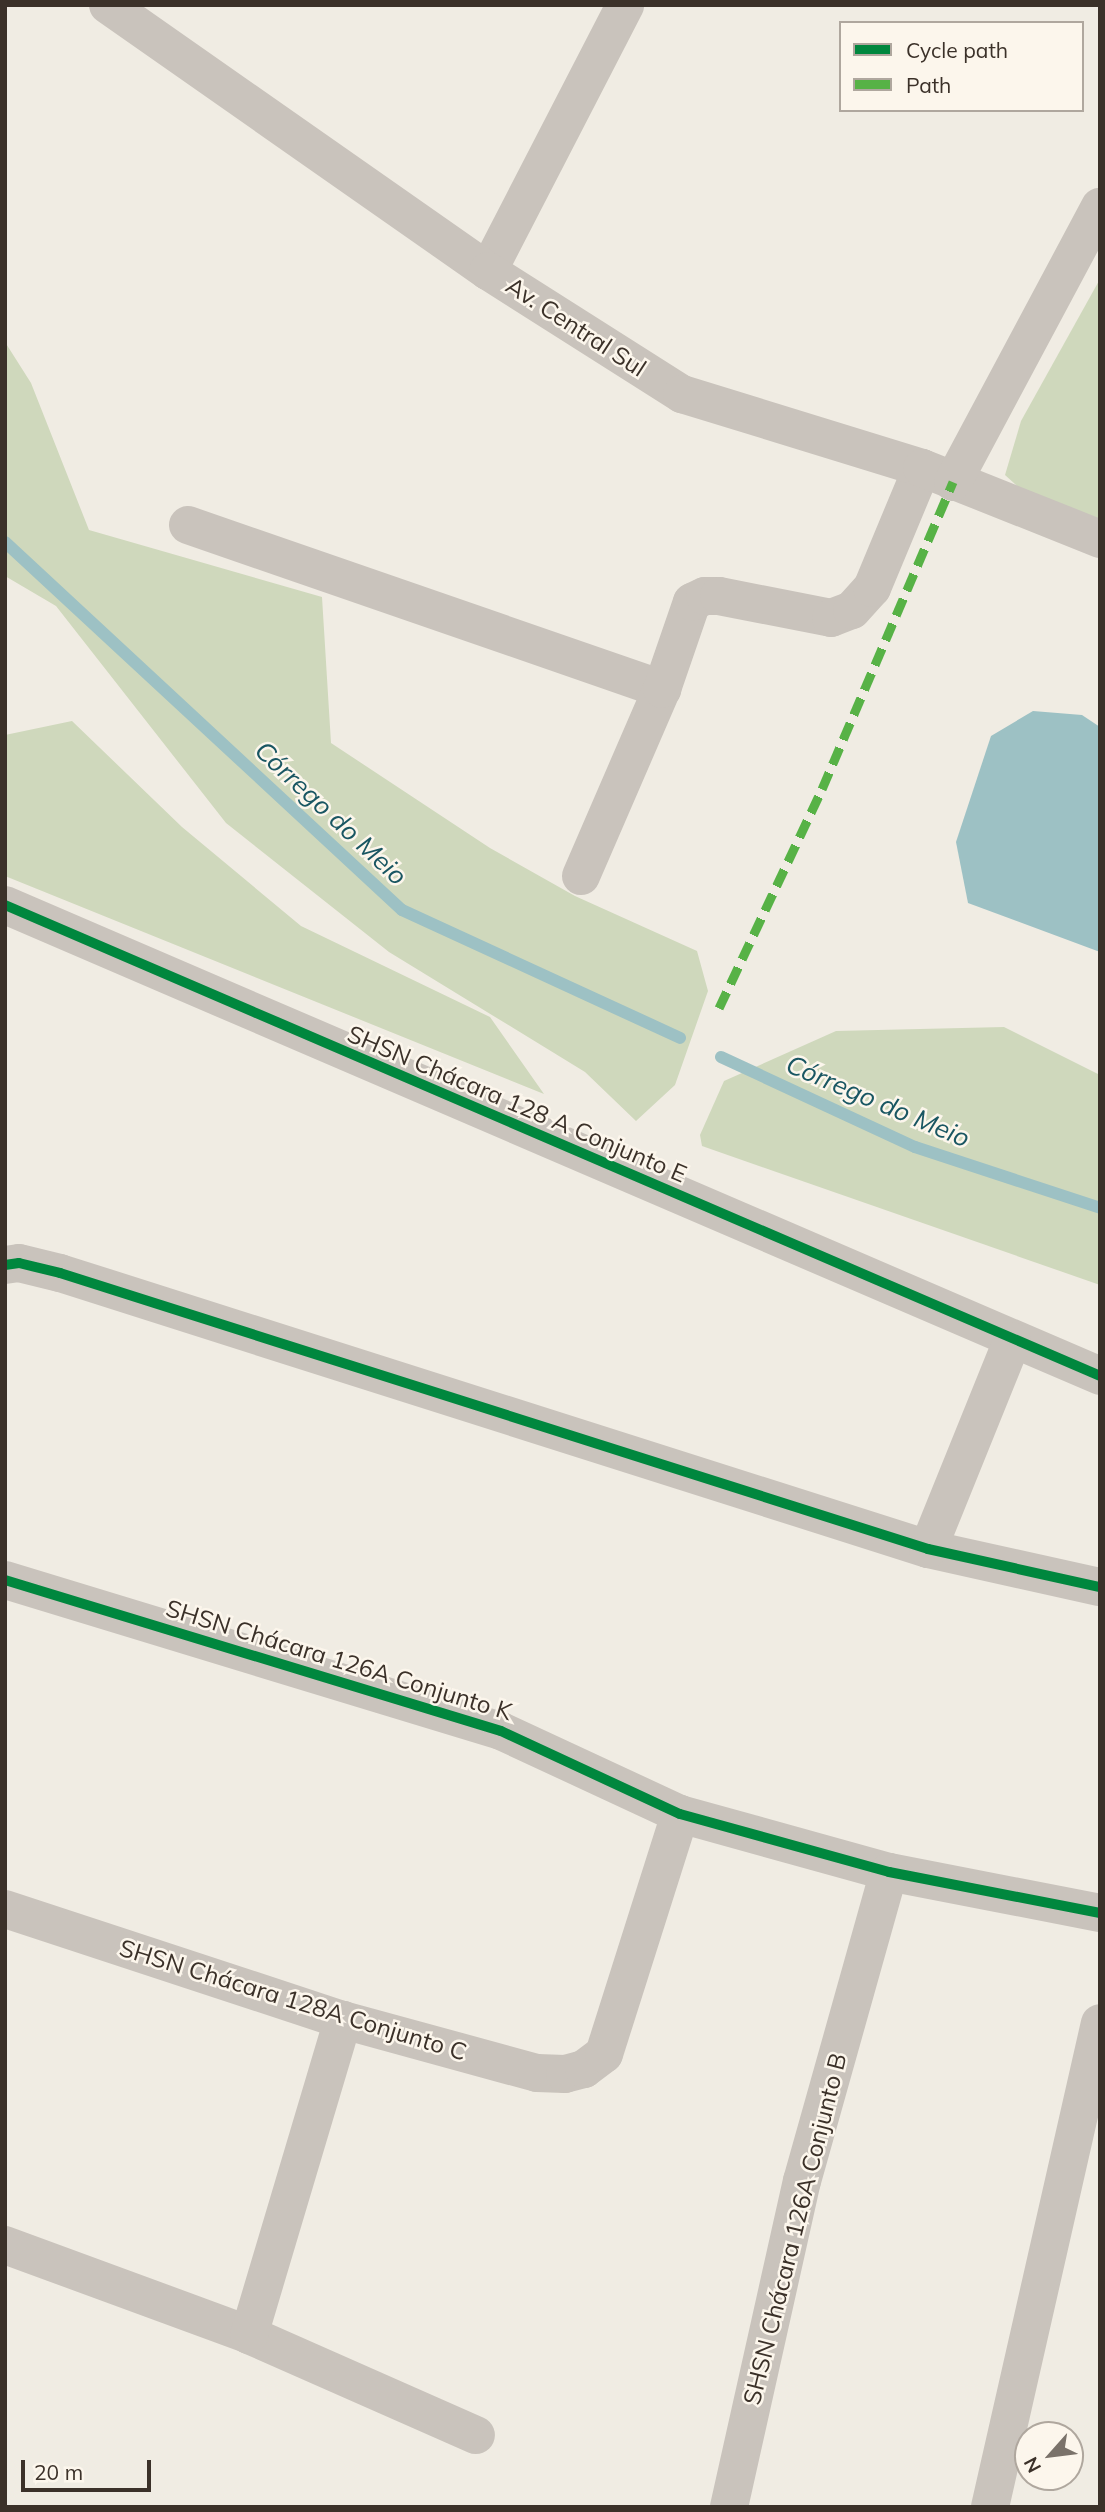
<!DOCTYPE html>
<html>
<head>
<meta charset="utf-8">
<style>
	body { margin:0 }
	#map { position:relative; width:1105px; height:2512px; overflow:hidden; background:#f0ece3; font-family:Mulish,sans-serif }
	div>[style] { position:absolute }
	.green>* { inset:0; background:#cfd8bc }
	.water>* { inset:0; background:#9dc1c4 }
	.stream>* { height:12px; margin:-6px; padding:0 6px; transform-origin:6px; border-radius:6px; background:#9dc1c4 }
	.minor>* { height:38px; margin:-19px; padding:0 19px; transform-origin:19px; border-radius:19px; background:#c9c3bc }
	.tertiary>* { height:38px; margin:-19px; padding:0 19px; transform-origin:19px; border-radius:19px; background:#c9c3bc }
	.quiet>* { height:9px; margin-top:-4.5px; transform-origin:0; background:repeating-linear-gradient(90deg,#57b246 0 18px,transparent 0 27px) }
	.cycleway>* { height:10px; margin:-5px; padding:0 5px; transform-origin:5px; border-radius:5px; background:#00873e }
	span { translate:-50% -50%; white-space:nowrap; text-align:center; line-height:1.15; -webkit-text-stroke:5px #fcf6ec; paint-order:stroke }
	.street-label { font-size:24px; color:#3b3129 }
	.water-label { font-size:26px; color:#195662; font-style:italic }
	.frame { position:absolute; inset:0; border:7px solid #3b3129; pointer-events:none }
	.legend { position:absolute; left:839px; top:21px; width:245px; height:91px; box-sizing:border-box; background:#fcf6ec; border:2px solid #afa79e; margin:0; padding:9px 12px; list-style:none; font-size:21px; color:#3b3129 }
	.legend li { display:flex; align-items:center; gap:14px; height:35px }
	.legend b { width:35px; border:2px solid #afa79e }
	.north { position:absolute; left:1014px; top:2421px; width:70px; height:70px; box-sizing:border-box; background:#fcf6ec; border:2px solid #afa79e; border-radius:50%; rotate:242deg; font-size:19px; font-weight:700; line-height:28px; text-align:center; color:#3b3129 }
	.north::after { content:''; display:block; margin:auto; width:24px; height:32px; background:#7a726a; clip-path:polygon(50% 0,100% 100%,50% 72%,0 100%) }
	.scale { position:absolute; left:21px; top:2460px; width:130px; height:32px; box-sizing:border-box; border:4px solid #3b3129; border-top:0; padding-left:9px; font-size:21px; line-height:24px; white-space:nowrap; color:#3b3129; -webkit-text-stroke:5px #fcf6ec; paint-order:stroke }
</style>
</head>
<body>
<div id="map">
	<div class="green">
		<div style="clip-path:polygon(1100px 279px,1100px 519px,1028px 496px,1005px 475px,1021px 421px)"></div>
		<div style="clip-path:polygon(5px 342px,31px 383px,89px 530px,322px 597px,331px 743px,490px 848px,575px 896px,697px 951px,708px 991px,675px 1085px,636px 1121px,585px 1072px,389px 952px,226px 823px,56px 606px,5px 576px)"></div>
		<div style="clip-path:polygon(72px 721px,182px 827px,301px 926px,490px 1017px,544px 1094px,5px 876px,5px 735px)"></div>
		<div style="clip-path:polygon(1004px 1027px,1100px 1075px,1100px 1285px,702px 1146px,700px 1135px,724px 1081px,836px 1031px)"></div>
	</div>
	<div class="water">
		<div style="clip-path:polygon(1033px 711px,1082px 715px,1100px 727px,1100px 952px,968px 903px,956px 842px,991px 736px)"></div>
	</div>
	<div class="stream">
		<div style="left:5px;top:542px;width:541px;rotate:42.83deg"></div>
		<div style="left:402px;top:910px;width:306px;rotate:24.7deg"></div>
		<div style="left:721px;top:1057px;width:214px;rotate:24.9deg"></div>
		<div style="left:915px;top:1147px;width:195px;rotate:18.2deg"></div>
	</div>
	<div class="minor">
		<div style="left:488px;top:271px;width:299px;rotate:-62.7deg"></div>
		<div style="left:188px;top:525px;width:502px;rotate:19.09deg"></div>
		<div style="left:581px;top:876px;width:204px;rotate:-66.6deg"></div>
		<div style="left:662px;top:689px;width:92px;rotate:-71deg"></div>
		<div style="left:692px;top:602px;width:14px;rotate:-25deg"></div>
		<div style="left:705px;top:596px;width:14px"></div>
		<div style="left:719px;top:596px;width:114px;rotate:11.1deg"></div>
		<div style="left:831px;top:618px;width:22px;rotate:-21deg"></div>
		<div style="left:852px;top:610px;width:30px;rotate:-48deg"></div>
		<div style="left:872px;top:588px;width:130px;rotate:-67.4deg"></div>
		<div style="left:5px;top:905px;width:1192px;rotate:23.27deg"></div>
		<div style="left:5px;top:1265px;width:14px;rotate:-8deg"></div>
		<div style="left:19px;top:1263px;width:42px;rotate:13.7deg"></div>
		<div style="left:60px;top:1273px;width:911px;rotate:17.64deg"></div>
		<div style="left:928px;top:1549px;width:176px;rotate:12.5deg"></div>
		<div style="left:928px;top:1549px;width:224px;rotate:-68deg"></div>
		<div style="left:5px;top:1580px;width:518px;rotate:16.93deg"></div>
		<div style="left:501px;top:1731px;width:197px;rotate:24.9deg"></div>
		<div style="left:680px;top:1814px;width:217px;rotate:15.5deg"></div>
		<div style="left:889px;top:1872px;width:215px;rotate:11deg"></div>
		<div style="left:5px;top:1909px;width:356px;rotate:18.2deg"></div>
		<div style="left:343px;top:2020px;width:201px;rotate:15.3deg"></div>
		<div style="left:537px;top:2073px;width:28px;rotate:2deg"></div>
		<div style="left:565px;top:2074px;width:20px;rotate:-15deg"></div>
		<div style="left:584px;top:2069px;width:25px;rotate:-37deg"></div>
		<div style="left:604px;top:2054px;width:252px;rotate:-72.4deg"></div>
		<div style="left:5px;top:2245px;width:260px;rotate:20.2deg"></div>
		<div style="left:249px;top:2335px;width:248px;rotate:23.8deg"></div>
		<div style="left:249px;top:2335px;width:329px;rotate:-73.4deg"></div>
		<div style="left:729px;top:2507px;width:334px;rotate:-77.4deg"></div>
		<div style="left:802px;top:2181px;width:321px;rotate:-74.3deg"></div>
		<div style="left:990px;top:2507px;width:496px;rotate:-77.2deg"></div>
	</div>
	<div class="tertiary">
		<div style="left:108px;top:5px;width:464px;rotate:35deg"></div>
		<div style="left:488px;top:271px;width:230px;rotate:32.4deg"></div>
		<div style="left:682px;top:394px;width:251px;rotate:17.1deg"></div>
		<div style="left:922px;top:468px;width:192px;rotate:21.7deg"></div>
		<div style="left:953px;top:482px;width:312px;rotate:-61.9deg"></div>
	</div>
	<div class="quiet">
		<div style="left:719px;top:1008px;width:242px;rotate:-64.8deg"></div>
		<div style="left:822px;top:789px;width:334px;rotate:-66.9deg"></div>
	</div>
	<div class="cycleway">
		<div style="left:5px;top:905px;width:1192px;rotate:23.27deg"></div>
		<div style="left:5px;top:1265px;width:14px;rotate:-8deg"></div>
		<div style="left:19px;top:1263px;width:42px;rotate:13.7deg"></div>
		<div style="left:60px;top:1273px;width:911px;rotate:17.64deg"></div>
		<div style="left:928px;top:1549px;width:176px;rotate:12.5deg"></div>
		<div style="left:5px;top:1580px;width:518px;rotate:16.93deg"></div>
		<div style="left:501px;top:1731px;width:197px;rotate:24.9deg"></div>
		<div style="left:680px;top:1814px;width:217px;rotate:15.5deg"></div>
		<div style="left:889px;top:1872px;width:215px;rotate:11deg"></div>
	</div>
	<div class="street-label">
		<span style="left:576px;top:327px;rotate:33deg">Av. Central Sul</span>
		<span style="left:517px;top:1104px;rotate:23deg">SHSN Chácara 128 A Conjunto E</span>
		<span style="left:339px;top:1660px;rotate:17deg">SHSN Chácara 126A Conjunto K</span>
		<span style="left:293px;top:2000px;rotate:17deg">SHSN Chácara 128A Conjunto C</span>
		<span style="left:795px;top:2229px;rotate:-76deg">SHSN Chácara 126A Conjunto B</span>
	</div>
	<div class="water-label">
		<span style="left:331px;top:813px;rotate:43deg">Córrego do Meio</span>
		<span style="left:878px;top:1101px;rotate:23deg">Córrego do Meio</span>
	</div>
	<div class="frame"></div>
	<ul class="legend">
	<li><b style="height:9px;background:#00873e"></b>Cycle path</li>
	<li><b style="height:9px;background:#57b246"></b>Path</li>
	</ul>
	<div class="north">N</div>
	<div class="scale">20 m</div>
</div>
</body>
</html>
